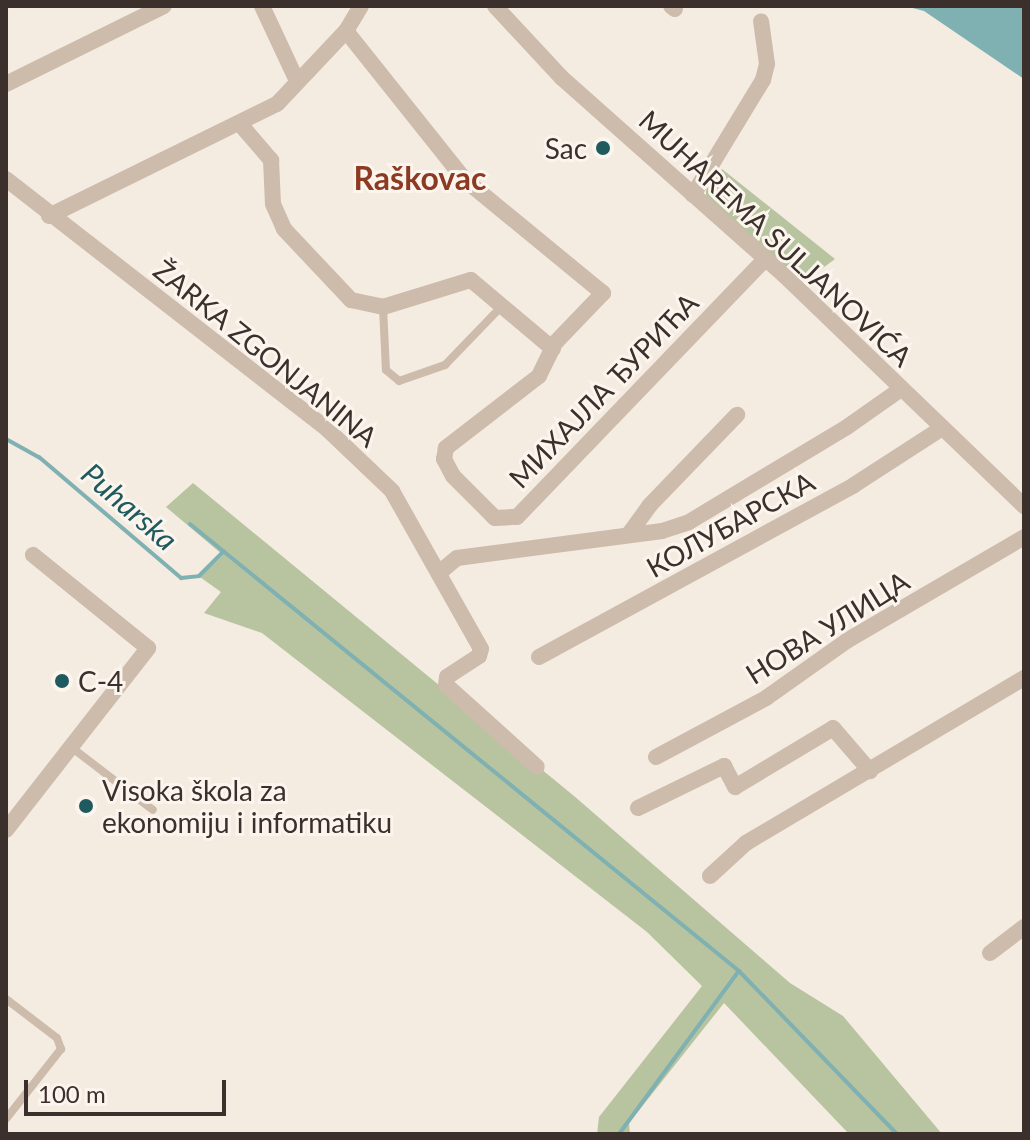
<!DOCTYPE html>
<html>
<head>
<meta charset="utf-8">
<style>
	body { margin:0 }
	#map { position:relative; width:1030px; height:1140px; overflow:hidden; background:#f4ebe1; font-family:Lato,sans-serif }
	div>[style] { position:absolute }
	.green>* { inset:0; background:#b8c4a0 }
	.water>* { inset:0; background:#7fb0b2 }
	.stream>* { height:4px; margin:-2px; padding:0 2px; transform-origin:2px; border-radius:2px; background:#7fb0b2 }
	.service>* { height:8px; margin:-4px; padding:0 4px; transform-origin:4px; border-radius:4px; background:#cdbbac }
	.minor>* { height:16px; margin:-8px; padding:0 8px; transform-origin:8px; border-radius:8px; background:#cdbbac }
	.dots>* { width:22px; height:22px; translate:-50% -50%; box-sizing:border-box; border:4px solid #fbf5ee; border-radius:50% }
	span { translate:-50% -50%; white-space:nowrap; text-align:center; line-height:1.15; -webkit-text-stroke:6px #fbf5ee; paint-order:stroke }
	.poi-label { font-size:28px; color:#3b302b }
	.right { translate:-100% -50%; text-align:right }
	.left { translate:0 -50%; text-align:left }
	.street-label { font-size:28px; color:#3b302b }
	.water-label { font-size:30px; color:#1f5a5e; font-style:italic }
	.quarter-label { font-size:32px; color:#8c3b22; font-weight:700 }
	.frame { position:absolute; inset:0; border:8px solid #3b302b; pointer-events:none }
	.scale { position:absolute; left:24px; top:1080px; width:202px; height:36px; box-sizing:border-box; border:4px solid #3b302b; border-top:0; padding-left:10px; font-size:24px; line-height:28px; white-space:nowrap; color:#3b302b; -webkit-text-stroke:6px #fbf5ee; paint-order:stroke }
</style>
</head>
<body>
<div id="map">
	<div class="green">
		<div style="clip-path:polygon(722px 169px,835px 259px,804px 282px,706px 198px,706px 190px)"></div>
		<div style="clip-path:polygon(193px 483px,574px 796px,790px 983px,843px 1016px,942px 1134px,849px 1134px,724px 1003px,629px 1123px,630px 1134px,597px 1134px,599px 1117px,702px 986px,647px 932px,262px 633px,204px 613px,221px 592px,200px 577px,223px 555px,166px 507px)"></div>
	</div>
	<div class="water">
		<div style="clip-path:polygon(905px 6px,1024px 6px,1024px 79px,924px 11px)"></div>
	</div>
	<div class="stream">
		<div style="left:6px;top:439px;width:38px;rotate:29deg"></div>
		<div style="left:39px;top:457px;width:187px;rotate:40.4deg"></div>
		<div style="left:181px;top:578px;width:18px;rotate:-6deg"></div>
		<div style="left:199px;top:576px;width:35px;rotate:-45deg"></div>
		<div style="left:190px;top:524px;width:708px;rotate:39.15deg"></div>
		<div style="left:739px;top:971px;width:227px;rotate:45.9deg"></div>
		<div style="left:619px;top:1134px;width:201px;rotate:-53.7deg"></div>
	</div>
	<div class="service">
		<div style="left:383px;top:307px;width:63px;rotate:87.3deg"></div>
		<div style="left:386px;top:370px;width:17px;rotate:40deg"></div>
		<div style="left:399px;top:381px;width:49px;rotate:-19.2deg"></div>
		<div style="left:445px;top:365px;width:83px;rotate:-46deg"></div>
		<div style="left:71px;top:747px;width:103px;rotate:37.5deg"></div>
		<div style="left:6px;top:999px;width:64px;rotate:37.4deg"></div>
		<div style="left:57px;top:1038px;width:12px;rotate:70deg"></div>
		<div style="left:61px;top:1049px;width:89px;rotate:128.2deg"></div>
	</div>
	<div class="minor">
		<div style="left:262px;top:6px;width:83px;rotate:65deg"></div>
		<div style="left:495px;top:6px;width:98px;rotate:47.1deg"></div>
		<div style="left:562px;top:78px;width:298px;rotate:41.6deg"></div>
		<div style="left:785px;top:276px;width:332px;rotate:43.9deg"></div>
		<div style="left:671px;top:6px;width:5px;rotate:37deg"></div>
		<div style="left:346px;top:31px;width:189px;rotate:51.4deg"></div>
		<div style="left:464px;top:179px;width:180px;rotate:39.4deg"></div>
		<div style="left:603px;top:293px;width:69px;rotate:133.8deg"></div>
		<div style="left:555px;top:343px;width:37px;rotate:116deg"></div>
		<div style="left:539px;top:376px;width:118px;rotate:142.3deg"></div>
		<div style="left:446px;top:448px;width:11px;rotate:100deg"></div>
		<div style="left:444px;top:459px;width:19px;rotate:62deg"></div>
		<div style="left:453px;top:476px;width:59px;rotate:45deg"></div>
		<div style="left:495px;top:518px;width:22px;rotate:-3deg"></div>
		<div style="left:517px;top:517px;width:358px;rotate:-46.1deg"></div>
		<div style="left:6px;top:84px;width:176px;rotate:-26.3deg"></div>
		<div style="left:240px;top:124px;width:48px;rotate:49.3deg"></div>
		<div style="left:271px;top:160px;width:44px;rotate:87.4deg"></div>
		<div style="left:273px;top:204px;width:27px;rotate:66deg"></div>
		<div style="left:284px;top:229px;width:98px;rotate:46.7deg"></div>
		<div style="left:351px;top:300px;width:33px;rotate:12deg"></div>
		<div style="left:383px;top:307px;width:92px;rotate:-17.1deg"></div>
		<div style="left:471px;top:280px;width:107px;rotate:40.1deg"></div>
		<div style="left:6px;top:179px;width:407px;rotate:37.9deg"></div>
		<div style="left:327px;top:429px;width:90px;rotate:43.6deg"></div>
		<div style="left:392px;top:491px;width:181px;rotate:60.6deg"></div>
		<div style="left:481px;top:649px;width:7px;rotate:106deg"></div>
		<div style="left:479px;top:656px;width:38px;rotate:147deg"></div>
		<div style="left:447px;top:677px;width:8px;rotate:97deg"></div>
		<div style="left:446px;top:685px;width:122px;rotate:42deg"></div>
		<div style="left:693px;top:195px;width:135px;rotate:-58.7deg"></div>
		<div style="left:763px;top:80px;width:16px;rotate:-76deg"></div>
		<div style="left:767px;top:64px;width:43px;rotate:-97.9deg"></div>
		<div style="left:49px;top:216px;width:254px;rotate:-26.2deg"></div>
		<div style="left:277px;top:104px;width:100px;rotate:-46.6deg"></div>
		<div style="left:346px;top:31px;width:29px;rotate:-59deg"></div>
		<div style="left:629px;top:534px;width:34px;rotate:-54deg"></div>
		<div style="left:649px;top:506px;width:127px;rotate:-46deg"></div>
		<div style="left:439px;top:573px;width:23px;rotate:-40deg"></div>
		<div style="left:457px;top:558px;width:207px;rotate:-7.5deg"></div>
		<div style="left:662px;top:531px;width:28px;rotate:-18deg"></div>
		<div style="left:689px;top:522px;width:184px;rotate:-31deg"></div>
		<div style="left:847px;top:427px;width:66px;rotate:-35.1deg"></div>
		<div style="left:539px;top:657px;width:359px;rotate:-28.6deg"></div>
		<div style="left:854px;top:485px;width:105px;rotate:-32.9deg"></div>
		<div style="left:656px;top:757px;width:125px;rotate:-28.2deg"></div>
		<div style="left:766px;top:698px;width:100px;rotate:-35.3deg"></div>
		<div style="left:848px;top:640px;width:204px;rotate:-30.3deg"></div>
		<div style="left:638px;top:808px;width:96px;rotate:-26deg"></div>
		<div style="left:724px;top:766px;width:24px;rotate:62deg"></div>
		<div style="left:735px;top:787px;width:114px;rotate:-31deg"></div>
		<div style="left:833px;top:728px;width:57px;rotate:49.3deg"></div>
		<div style="left:6px;top:830px;width:231px;rotate:-52deg"></div>
		<div style="left:148px;top:648px;width:148px;rotate:-141deg"></div>
		<div style="left:710px;top:876px;width:49px;rotate:-42.5deg"></div>
		<div style="left:746px;top:843px;width:323px;rotate:-30.7deg"></div>
		<div style="left:990px;top:953px;width:43px;rotate:-37.4deg"></div>
	</div>
	<div class="dots">
		<div style="left:603px;top:148px;background:#1f5a5e"></div>
		<div style="left:62px;top:681px;background:#1f5a5e"></div>
		<div style="left:86px;top:806px;background:#1f5a5e"></div>
	</div>
	<div class="poi-label">
		<span class="right" style="left:587px;top:148px">Sac</span>
		<span class="left" style="left:78px;top:681px">C-4</span>
		<span class="left" style="left:102px;top:806px">Visoka škola za<br>ekonomiju i informatiku</span>
	</div>
	<div class="street-label">
		<span style="left:776px;top:238px;rotate:43deg">MUHAREMA SULJANOVIĆA</span>
		<span style="left:266px;top:353px;rotate:39deg">ŽARKA ZGONJANINA</span>
		<span style="left:603px;top:390px;rotate:-46deg">МИХАЈЛА ЂУРИЋА</span>
		<span style="left:730px;top:524px;rotate:-29deg">КОЛУБАРСКА</span>
		<span style="left:827px;top:627px;rotate:-32deg">НОВА УЛИЦА</span>
	</div>
	<div class="water-label">
		<span style="left:130px;top:506px;rotate:41deg">Puharska</span>
	</div>
	<div class="quarter-label">
		<span style="left:420px;top:178px">Raškovac</span>
	</div>
	<div class="frame"></div>
	<div class="scale">100 m</div>
</div>
</body>
</html>
